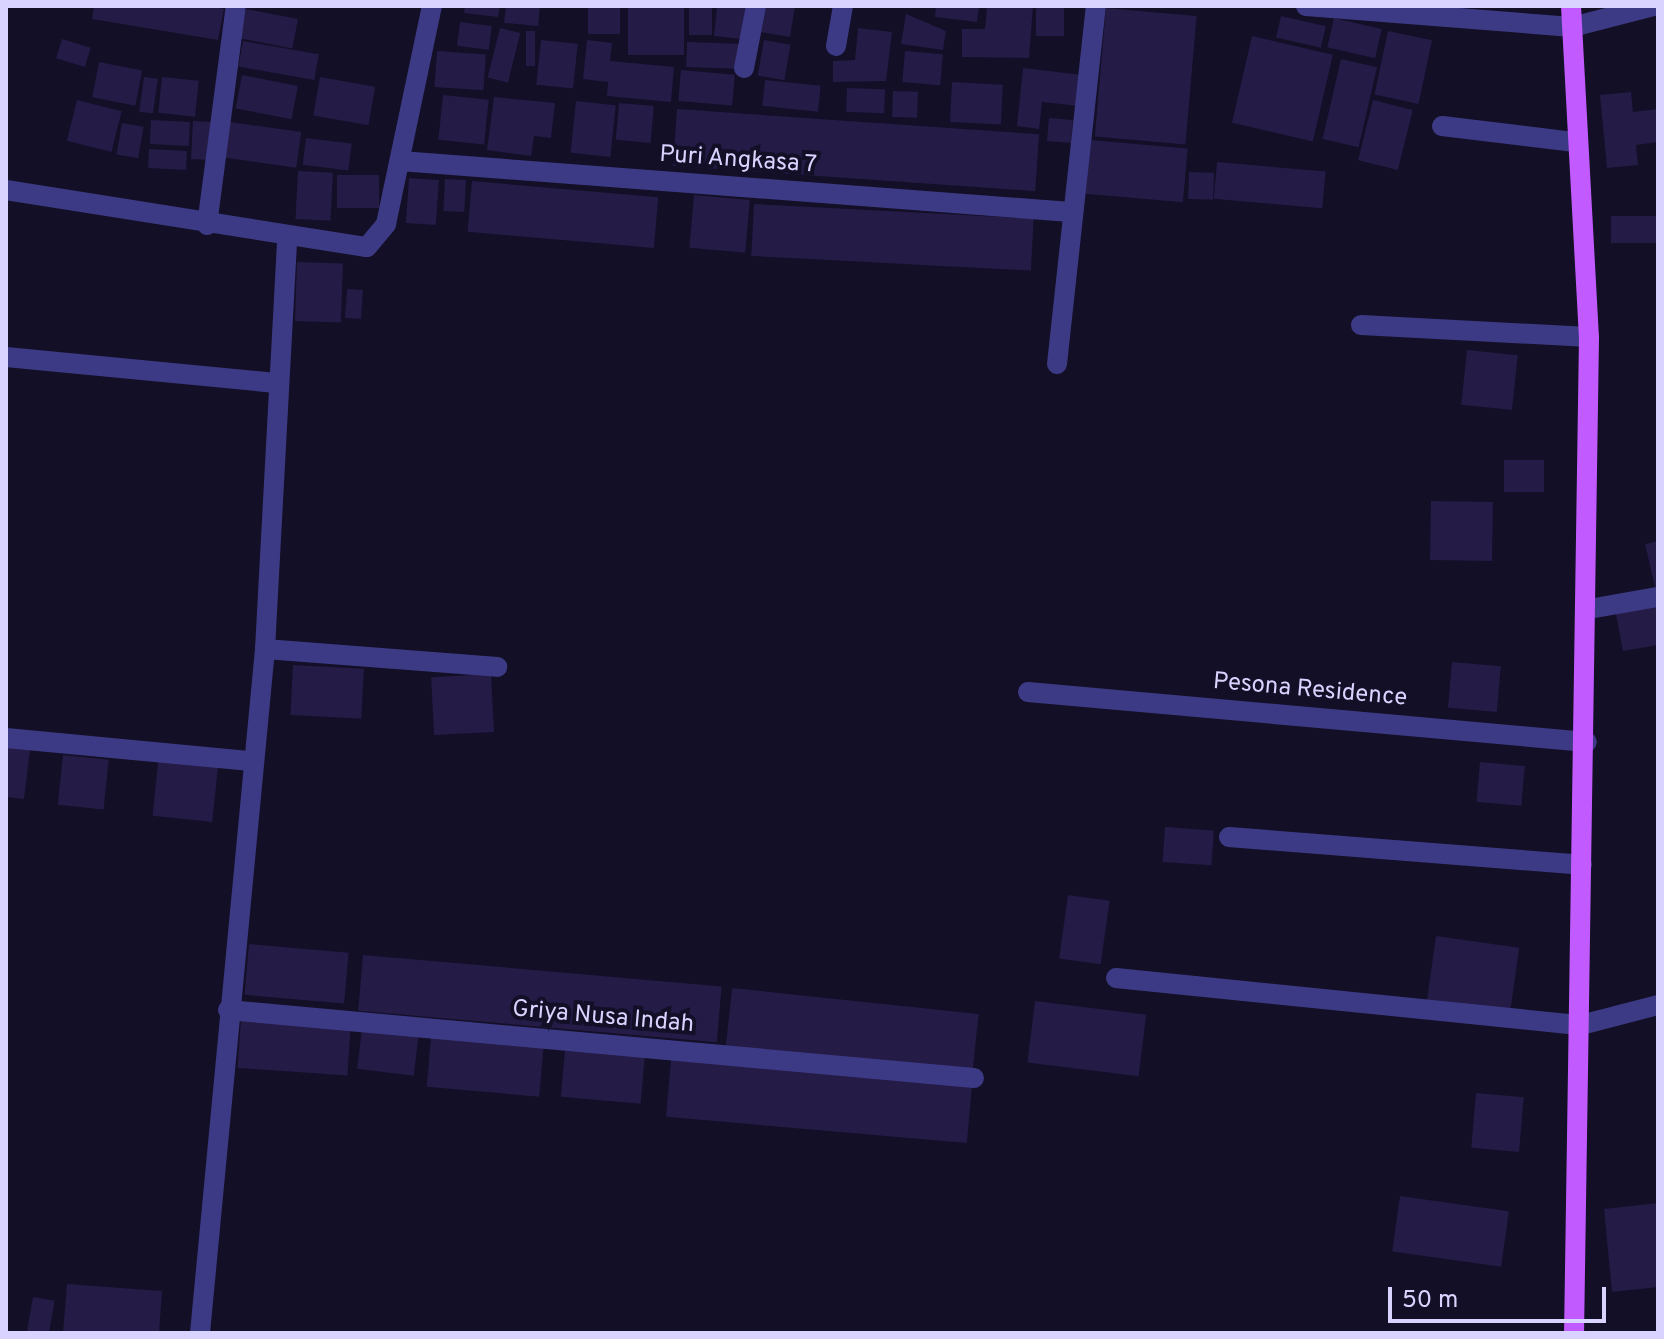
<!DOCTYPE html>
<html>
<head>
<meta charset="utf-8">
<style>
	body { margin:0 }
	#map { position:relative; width:1664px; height:1339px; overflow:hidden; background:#130f26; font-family:Overpass,sans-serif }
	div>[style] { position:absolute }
	.building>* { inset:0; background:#241b47; transform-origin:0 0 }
	.minor>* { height:20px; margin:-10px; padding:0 10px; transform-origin:10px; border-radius:10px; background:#3d3a85 }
	.major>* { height:20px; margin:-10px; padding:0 10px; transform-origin:10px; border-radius:10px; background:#c25bff }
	span { translate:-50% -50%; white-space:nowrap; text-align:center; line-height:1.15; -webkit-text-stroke:8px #130f26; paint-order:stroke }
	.street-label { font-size:24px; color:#d9d4ff }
	.frame { position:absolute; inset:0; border:8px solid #d9d4ff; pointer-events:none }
	.scale { position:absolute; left:1388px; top:1287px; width:218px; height:36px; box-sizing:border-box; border:4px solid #d9d4ff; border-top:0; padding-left:10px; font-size:24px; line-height:28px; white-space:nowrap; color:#d9d4ff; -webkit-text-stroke:6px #130f26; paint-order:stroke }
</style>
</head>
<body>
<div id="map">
	<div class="building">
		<div style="clip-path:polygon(94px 6px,208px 6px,224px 9px,218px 40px,92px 19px)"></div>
		<div style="clip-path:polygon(465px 6px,500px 6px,498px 17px,464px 13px)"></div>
		<div style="clip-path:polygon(506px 6px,540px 6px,538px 26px,504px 23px)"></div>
		<div style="left:588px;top:6px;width:32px;height:28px"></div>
		<div style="left:628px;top:6px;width:56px;height:49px"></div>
		<div style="left:689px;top:6px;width:23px;height:29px"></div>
		<div style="clip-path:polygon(717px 6px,746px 6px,741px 39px,714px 36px)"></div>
		<div style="clip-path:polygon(766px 6px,795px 6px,790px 37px,761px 32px)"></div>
		<div style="clip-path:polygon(936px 6px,979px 6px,977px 22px,935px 17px)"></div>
		<div style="clip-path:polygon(987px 6px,1033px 6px,1029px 58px,962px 57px,962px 29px,985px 29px)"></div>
		<div style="left:1036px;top:6px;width:28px;height:30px"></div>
		<div style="left:1106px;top:8px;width:91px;height:129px;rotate:5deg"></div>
		<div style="left:246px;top:9px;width:53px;height:30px;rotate:11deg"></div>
		<div style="clip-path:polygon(906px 14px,946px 31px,943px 50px,901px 44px)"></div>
		<div style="left:1281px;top:16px;width:46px;height:22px;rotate:13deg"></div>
		<div style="left:1334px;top:18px;width:49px;height:30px;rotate:13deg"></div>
		<div style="left:460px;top:22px;width:32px;height:24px;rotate:7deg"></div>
		<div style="left:500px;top:28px;width:21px;height:51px;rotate:14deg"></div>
		<div style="clip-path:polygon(858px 28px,892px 32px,886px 81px,833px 82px,833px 61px,855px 60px)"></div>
		<div style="left:526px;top:31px;width:9px;height:35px"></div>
		<div style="left:1388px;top:31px;width:45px;height:65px;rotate:12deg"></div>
		<div style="left:1252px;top:36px;width:83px;height:89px;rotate:13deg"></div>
		<div style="left:62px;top:39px;width:30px;height:20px;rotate:17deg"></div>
		<div style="left:541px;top:40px;width:37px;height:45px;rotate:6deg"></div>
		<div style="clip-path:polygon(587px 40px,612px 43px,610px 61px,674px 67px,671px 102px,607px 96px,608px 82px,583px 79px)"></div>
		<div style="left:764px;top:40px;width:27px;height:36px;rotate:10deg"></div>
		<div style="left:243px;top:41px;width:77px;height:26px;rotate:10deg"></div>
		<div style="left:687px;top:42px;width:52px;height:25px;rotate:2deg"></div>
		<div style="left:437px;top:51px;width:49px;height:36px;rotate:4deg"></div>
		<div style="left:905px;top:51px;width:38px;height:31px;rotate:5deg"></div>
		<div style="left:1341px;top:59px;width:37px;height:82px;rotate:13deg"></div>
		<div style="left:99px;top:62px;width:44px;height:36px;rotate:11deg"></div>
		<div style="clip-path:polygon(1023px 68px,1082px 75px,1079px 106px,1042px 102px,1039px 129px,1017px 126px)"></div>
		<div style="left:681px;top:70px;width:54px;height:31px;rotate:5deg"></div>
		<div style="left:242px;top:75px;width:57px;height:34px;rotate:11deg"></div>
		<div style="left:144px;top:77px;width:14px;height:35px;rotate:8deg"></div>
		<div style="left:162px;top:77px;width:37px;height:36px;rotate:6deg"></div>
		<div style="left:320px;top:77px;width:56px;height:39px;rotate:10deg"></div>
		<div style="left:765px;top:80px;width:56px;height:26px;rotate:6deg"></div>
		<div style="left:952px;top:82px;width:51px;height:40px;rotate:3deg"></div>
		<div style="left:847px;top:88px;width:38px;height:24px;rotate:2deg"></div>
		<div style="left:893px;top:91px;width:25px;height:26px;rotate:2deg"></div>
		<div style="clip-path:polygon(1631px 92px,1633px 112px,1658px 109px,1658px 142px,1636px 145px,1638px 165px,1607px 168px,1600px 95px)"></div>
		<div style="left:443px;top:95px;width:46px;height:45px;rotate:6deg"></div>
		<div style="clip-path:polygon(494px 97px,555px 103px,551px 138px,534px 136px,531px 156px,487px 150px)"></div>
		<div style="left:77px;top:100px;width:46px;height:42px;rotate:14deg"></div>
		<div style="left:1373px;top:100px;width:41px;height:62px;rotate:14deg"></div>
		<div style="left:576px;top:101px;width:40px;height:52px;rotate:6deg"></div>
		<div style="left:619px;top:103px;width:35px;height:37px;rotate:5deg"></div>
		<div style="left:677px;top:109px;width:363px;height:57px;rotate:4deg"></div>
		<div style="left:1049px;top:118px;width:24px;height:23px;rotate:5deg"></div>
		<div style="left:151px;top:120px;width:39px;height:24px;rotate:3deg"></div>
		<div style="left:193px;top:121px;width:18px;height:38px;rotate:3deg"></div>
		<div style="left:230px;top:122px;width:72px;height:36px;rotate:8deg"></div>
		<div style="left:122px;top:123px;width:22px;height:32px;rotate:10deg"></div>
		<div style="left:306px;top:138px;width:46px;height:27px;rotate:7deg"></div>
		<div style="left:1090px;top:140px;width:98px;height:54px;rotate:5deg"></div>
		<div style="left:149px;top:149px;width:38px;height:19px;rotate:3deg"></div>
		<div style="left:1217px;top:162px;width:109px;height:37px;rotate:5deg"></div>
		<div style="left:298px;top:171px;width:35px;height:48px;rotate:3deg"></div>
		<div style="left:1189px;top:172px;width:25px;height:27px;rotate:2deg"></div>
		<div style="left:337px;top:175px;width:42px;height:33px"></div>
		<div style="left:409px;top:178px;width:30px;height:45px;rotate:4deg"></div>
		<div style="left:445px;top:179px;width:21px;height:32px;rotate:3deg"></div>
		<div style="left:472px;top:181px;width:187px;height:51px;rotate:5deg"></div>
		<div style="left:694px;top:195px;width:56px;height:53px;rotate:5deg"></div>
		<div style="left:754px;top:204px;width:280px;height:52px;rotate:3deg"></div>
		<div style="left:1658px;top:216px;width:27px;height:47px;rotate:90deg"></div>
		<div style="left:297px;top:262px;width:46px;height:59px;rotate:2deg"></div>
		<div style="left:347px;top:289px;width:16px;height:29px;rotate:4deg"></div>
		<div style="left:1467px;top:350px;width:51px;height:55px;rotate:6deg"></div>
		<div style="left:1504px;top:460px;width:40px;height:32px"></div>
		<div style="left:1431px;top:501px;width:62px;height:59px;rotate:1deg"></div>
		<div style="clip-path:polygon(1658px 541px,1658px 586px,1655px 587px,1645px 544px)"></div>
		<div style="clip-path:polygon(1658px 601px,1658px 645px,1623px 651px,1615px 609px)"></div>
		<div style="left:1452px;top:662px;width:49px;height:46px;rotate:5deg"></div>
		<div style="left:293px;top:665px;width:71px;height:50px;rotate:3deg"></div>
		<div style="left:491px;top:674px;width:58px;height:60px;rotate:87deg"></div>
		<div style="clip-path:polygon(6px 747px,30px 750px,24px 799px,6px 797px)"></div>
		<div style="left:159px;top:754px;width:60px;height:62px;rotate:6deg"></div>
		<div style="left:63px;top:755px;width:46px;height:50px;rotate:6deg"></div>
		<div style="left:1480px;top:762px;width:45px;height:40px;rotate:5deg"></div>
		<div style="left:1165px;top:827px;width:49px;height:35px;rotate:4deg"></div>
		<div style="left:1068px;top:895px;width:42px;height:64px;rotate:8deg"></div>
		<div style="left:1436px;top:936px;width:84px;height:68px;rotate:8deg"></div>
		<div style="left:249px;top:944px;width:100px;height:51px;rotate:5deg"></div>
		<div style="left:363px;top:955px;width:360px;height:56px;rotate:5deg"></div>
		<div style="left:732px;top:988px;width:248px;height:58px;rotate:6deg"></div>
		<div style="left:1035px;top:1001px;width:112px;height:62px;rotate:7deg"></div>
		<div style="left:241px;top:1019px;width:110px;height:49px;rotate:4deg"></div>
		<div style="left:362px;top:1029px;width:57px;height:40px;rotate:7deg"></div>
		<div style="left:431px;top:1037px;width:113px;height:50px;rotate:5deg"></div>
		<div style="left:565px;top:1050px;width:80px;height:47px;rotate:5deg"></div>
		<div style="left:671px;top:1060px;width:302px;height:57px;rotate:5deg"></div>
		<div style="left:1476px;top:1093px;width:48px;height:55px;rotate:5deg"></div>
		<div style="left:1400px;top:1196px;width:110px;height:56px;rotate:8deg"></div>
		<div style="clip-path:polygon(1658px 1203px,1658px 1287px,1612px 1292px,1604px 1209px)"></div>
		<div style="clip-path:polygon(67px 1284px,162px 1291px,159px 1333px,63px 1333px)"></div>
		<div style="left:33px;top:1297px;width:22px;height:36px;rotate:10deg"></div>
	</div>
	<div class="minor">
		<div style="left:1306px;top:6px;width:267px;rotate:4.5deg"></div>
		<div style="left:1572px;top:27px;width:84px;rotate:-14.5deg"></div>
		<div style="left:836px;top:46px;width:41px;rotate:-80.1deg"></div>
		<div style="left:744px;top:68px;width:63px;rotate:-79deg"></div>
		<div style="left:1442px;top:126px;width:134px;rotate:6.9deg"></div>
		<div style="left:400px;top:161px;width:673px;rotate:4.35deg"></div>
		<div style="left:6px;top:190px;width:365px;rotate:9deg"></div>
		<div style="left:367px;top:247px;width:30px;rotate:-50deg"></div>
		<div style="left:386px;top:224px;width:223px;rotate:-78.1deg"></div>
		<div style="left:207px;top:225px;width:221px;rotate:-82.5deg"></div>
		<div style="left:1361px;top:325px;width:228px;rotate:3deg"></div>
		<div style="left:6px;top:357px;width:271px;rotate:5.5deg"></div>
		<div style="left:1057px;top:364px;width:360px;rotate:-83.8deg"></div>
		<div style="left:1589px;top:609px;width:70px;rotate:-9.9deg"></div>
		<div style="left:265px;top:649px;width:233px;rotate:4.4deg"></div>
		<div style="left:1028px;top:692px;width:561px;rotate:5.11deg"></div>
		<div style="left:6px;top:738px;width:246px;rotate:5.4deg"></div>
		<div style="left:1229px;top:837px;width:354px;rotate:4.5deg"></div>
		<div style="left:1116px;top:978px;width:467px;rotate:5.8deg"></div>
		<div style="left:1581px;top:1025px;width:80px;rotate:-14.6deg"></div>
		<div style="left:228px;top:1010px;width:749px;rotate:5.21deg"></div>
		<div style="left:200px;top:1333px;width:687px;rotate:-84.57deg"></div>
		<div style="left:265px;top:649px;width:413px;rotate:-86.9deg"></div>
	</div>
	<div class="major">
		<div style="left:1571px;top:6px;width:331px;rotate:86.9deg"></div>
		<div style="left:1589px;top:337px;width:996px;rotate:90.86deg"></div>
	</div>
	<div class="street-label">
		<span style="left:738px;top:161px;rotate:4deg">Puri Angkasa 7</span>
		<span style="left:1310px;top:691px;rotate:5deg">Pesona Residence</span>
		<span style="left:603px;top:1018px;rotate:5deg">Griya Nusa Indah</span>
	</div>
	<div class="frame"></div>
	<div class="scale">50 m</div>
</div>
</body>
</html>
